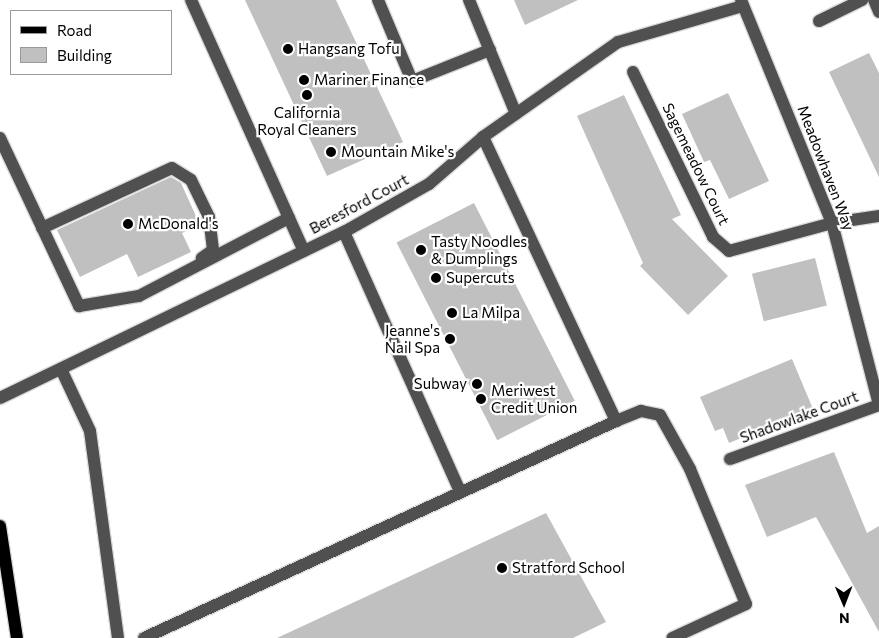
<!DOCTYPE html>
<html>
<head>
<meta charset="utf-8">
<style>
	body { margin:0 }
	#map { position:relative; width:879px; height:638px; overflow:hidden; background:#fff; font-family:Commissioner,sans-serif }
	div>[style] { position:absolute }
	.building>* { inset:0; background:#c0c0c0; transform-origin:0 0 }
	.roads { filter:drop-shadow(1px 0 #dbdbdb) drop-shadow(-1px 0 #dbdbdb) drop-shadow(0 1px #dbdbdb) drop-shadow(0 -1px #dbdbdb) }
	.minor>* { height:12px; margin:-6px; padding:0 6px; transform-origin:6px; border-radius:6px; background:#505050 }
	.major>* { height:12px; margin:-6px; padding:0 6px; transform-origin:6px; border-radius:6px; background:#000 }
	.dots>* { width:14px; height:14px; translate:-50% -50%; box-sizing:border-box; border:2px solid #fff; border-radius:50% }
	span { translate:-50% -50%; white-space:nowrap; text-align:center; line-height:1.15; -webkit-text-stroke:4.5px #fff; paint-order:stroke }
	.poi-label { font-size:15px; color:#000 }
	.left { translate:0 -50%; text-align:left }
	.right { translate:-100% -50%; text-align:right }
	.street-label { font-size:15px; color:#000 }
	.legend { position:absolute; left:10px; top:10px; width:162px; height:65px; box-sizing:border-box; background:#fff; border:1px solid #999; margin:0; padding:6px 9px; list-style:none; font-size:15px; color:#000 }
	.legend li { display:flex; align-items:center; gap:10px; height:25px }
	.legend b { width:25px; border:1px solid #999 }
	.north { position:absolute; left:819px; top:578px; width:50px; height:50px; -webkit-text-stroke:4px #fff; paint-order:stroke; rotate:179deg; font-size:14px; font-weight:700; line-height:20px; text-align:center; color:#000 }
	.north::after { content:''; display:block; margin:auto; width:18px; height:22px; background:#000; clip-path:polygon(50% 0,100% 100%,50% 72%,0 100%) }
</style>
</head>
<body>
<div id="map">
	<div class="building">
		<div style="clip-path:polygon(245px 0,336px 0,403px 142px,327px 176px)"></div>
		<div style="clip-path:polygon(514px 0,578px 0,525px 25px)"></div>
		<div style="clip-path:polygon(869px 53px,879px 73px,879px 177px,829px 72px)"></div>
		<div style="clip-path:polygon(728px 93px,769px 181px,729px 199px,710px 160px,704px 162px,682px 114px)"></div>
		<div style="clip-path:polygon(624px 95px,681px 215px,672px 219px,728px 276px,688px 315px,640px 266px,643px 263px,577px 116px)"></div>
		<div style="clip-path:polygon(171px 177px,181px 183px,200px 225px,182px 233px,191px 252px,138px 277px,127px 254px,80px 277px,57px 230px)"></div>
		<div style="left:474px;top:203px;width:222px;height:87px;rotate:63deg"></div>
		<div style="left:815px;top:258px;width:49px;height:65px;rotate:76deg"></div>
		<div style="clip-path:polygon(792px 359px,813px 409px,729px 443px,723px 428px,715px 431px,700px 397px)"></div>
		<div style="clip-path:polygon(834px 452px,867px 533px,879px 526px,879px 632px,816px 517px,767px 537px,745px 485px)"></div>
		<div style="clip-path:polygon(546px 513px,606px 622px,573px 638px,277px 638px)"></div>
	</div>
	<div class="roads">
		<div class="minor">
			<div style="left:191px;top:0;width:275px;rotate:65.8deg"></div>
			<div style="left:378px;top:0;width:88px;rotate:67.2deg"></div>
			<div style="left:412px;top:81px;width:84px;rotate:-21.7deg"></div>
			<div style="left:469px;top:0;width:123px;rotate:67.6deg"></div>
			<div style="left:741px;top:0;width:241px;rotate:67.8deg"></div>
			<div style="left:832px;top:223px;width:188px;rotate:75.5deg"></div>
			<div style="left:874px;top:0;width:13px;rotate:67deg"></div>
			<div style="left:819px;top:21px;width:48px;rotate:-26deg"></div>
			<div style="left:633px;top:72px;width:183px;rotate:64.1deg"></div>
			<div style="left:713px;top:237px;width:21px;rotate:41deg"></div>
			<div style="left:729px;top:251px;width:107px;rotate:-15.2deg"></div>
			<div style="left:832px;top:223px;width:48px;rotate:-8.5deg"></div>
			<div style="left:483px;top:137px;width:314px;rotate:64.9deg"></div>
			<div style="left:616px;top:421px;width:27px;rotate:-22deg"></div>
			<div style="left:641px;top:411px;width:19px;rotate:12deg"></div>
			<div style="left:660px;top:415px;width:62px;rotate:60.9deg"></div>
			<div style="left:690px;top:469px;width:146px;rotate:67.5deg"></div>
			<div style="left:746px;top:604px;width:81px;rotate:155.3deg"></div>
			<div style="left:0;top:138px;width:186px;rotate:64.8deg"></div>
			<div style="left:79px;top:306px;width:61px;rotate:-9.5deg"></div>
			<div style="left:139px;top:296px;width:169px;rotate:-27.5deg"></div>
			<div style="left:42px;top:228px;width:143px;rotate:-24.8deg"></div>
			<div style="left:172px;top:168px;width:22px;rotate:32deg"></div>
			<div style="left:191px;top:180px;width:41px;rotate:64.1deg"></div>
			<div style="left:209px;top:217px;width:33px;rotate:83deg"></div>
			<div style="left:213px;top:250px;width:14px;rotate:144deg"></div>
			<div style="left:344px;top:232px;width:284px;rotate:65.9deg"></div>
			<div style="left:61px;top:369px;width:68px;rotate:64.9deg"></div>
			<div style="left:90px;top:431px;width:209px;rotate:82.3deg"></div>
			<div style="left:0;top:398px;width:382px;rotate:-25.8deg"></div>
			<div style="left:344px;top:232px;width:98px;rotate:-29.5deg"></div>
			<div style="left:429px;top:184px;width:72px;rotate:-41deg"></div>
			<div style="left:483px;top:137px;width:165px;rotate:-35.1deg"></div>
			<div style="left:618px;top:42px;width:130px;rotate:-16.1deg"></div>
			<div style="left:730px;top:459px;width:158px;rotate:-19.9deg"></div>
			<div style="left:144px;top:638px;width:519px;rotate:-24.69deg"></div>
		</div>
		<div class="major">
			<div style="left:0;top:526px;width:113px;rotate:81.4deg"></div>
		</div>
	</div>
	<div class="dots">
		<div style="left:288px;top:49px;background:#000"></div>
		<div style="left:304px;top:80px;background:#000"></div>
		<div style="left:307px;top:95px;background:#000"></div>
		<div style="left:331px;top:152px;background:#000"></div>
		<div style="left:128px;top:224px;background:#000"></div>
		<div style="left:421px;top:250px;background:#000"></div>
		<div style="left:436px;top:278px;background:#000"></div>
		<div style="left:452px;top:313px;background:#000"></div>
		<div style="left:450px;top:339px;background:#000"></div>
		<div style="left:477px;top:384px;background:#000"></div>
		<div style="left:481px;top:399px;background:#000"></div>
		<div style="left:502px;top:568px;background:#000"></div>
	</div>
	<div class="poi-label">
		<span class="left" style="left:298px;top:49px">Hangsang Tofu</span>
		<span class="left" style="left:314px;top:80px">Mariner Finance</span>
		<span style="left:307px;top:121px">California<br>Royal Cleaners</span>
		<span class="left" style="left:341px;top:152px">Mountain Mike's</span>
		<span class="left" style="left:138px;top:224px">McDonald's</span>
		<span class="left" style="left:431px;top:250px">Tasty Noodles<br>&amp; Dumplings</span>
		<span class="left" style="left:446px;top:278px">Supercuts</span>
		<span class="left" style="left:462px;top:313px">La Milpa</span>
		<span class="right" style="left:440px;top:339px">Jeanne's<br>Nail Spa</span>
		<span class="right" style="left:467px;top:384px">Subway</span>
		<span class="left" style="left:491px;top:399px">Meriwest<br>Credit Union</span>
		<span class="left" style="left:512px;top:568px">Stratford School</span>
	</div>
	<div class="street-label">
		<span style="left:696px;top:164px;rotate:64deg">Sagemeadow Court</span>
		<span style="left:826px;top:168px;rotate:69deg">Meadowhaven Way</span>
		<span style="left:359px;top:204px;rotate:-28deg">Beresford Court</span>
		<span style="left:799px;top:417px;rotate:-20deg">Shadowlake Court</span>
	</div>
	<ul class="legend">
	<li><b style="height:6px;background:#000"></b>Road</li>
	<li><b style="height:14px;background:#c0c0c0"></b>Building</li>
	</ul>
	<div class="north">N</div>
</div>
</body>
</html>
